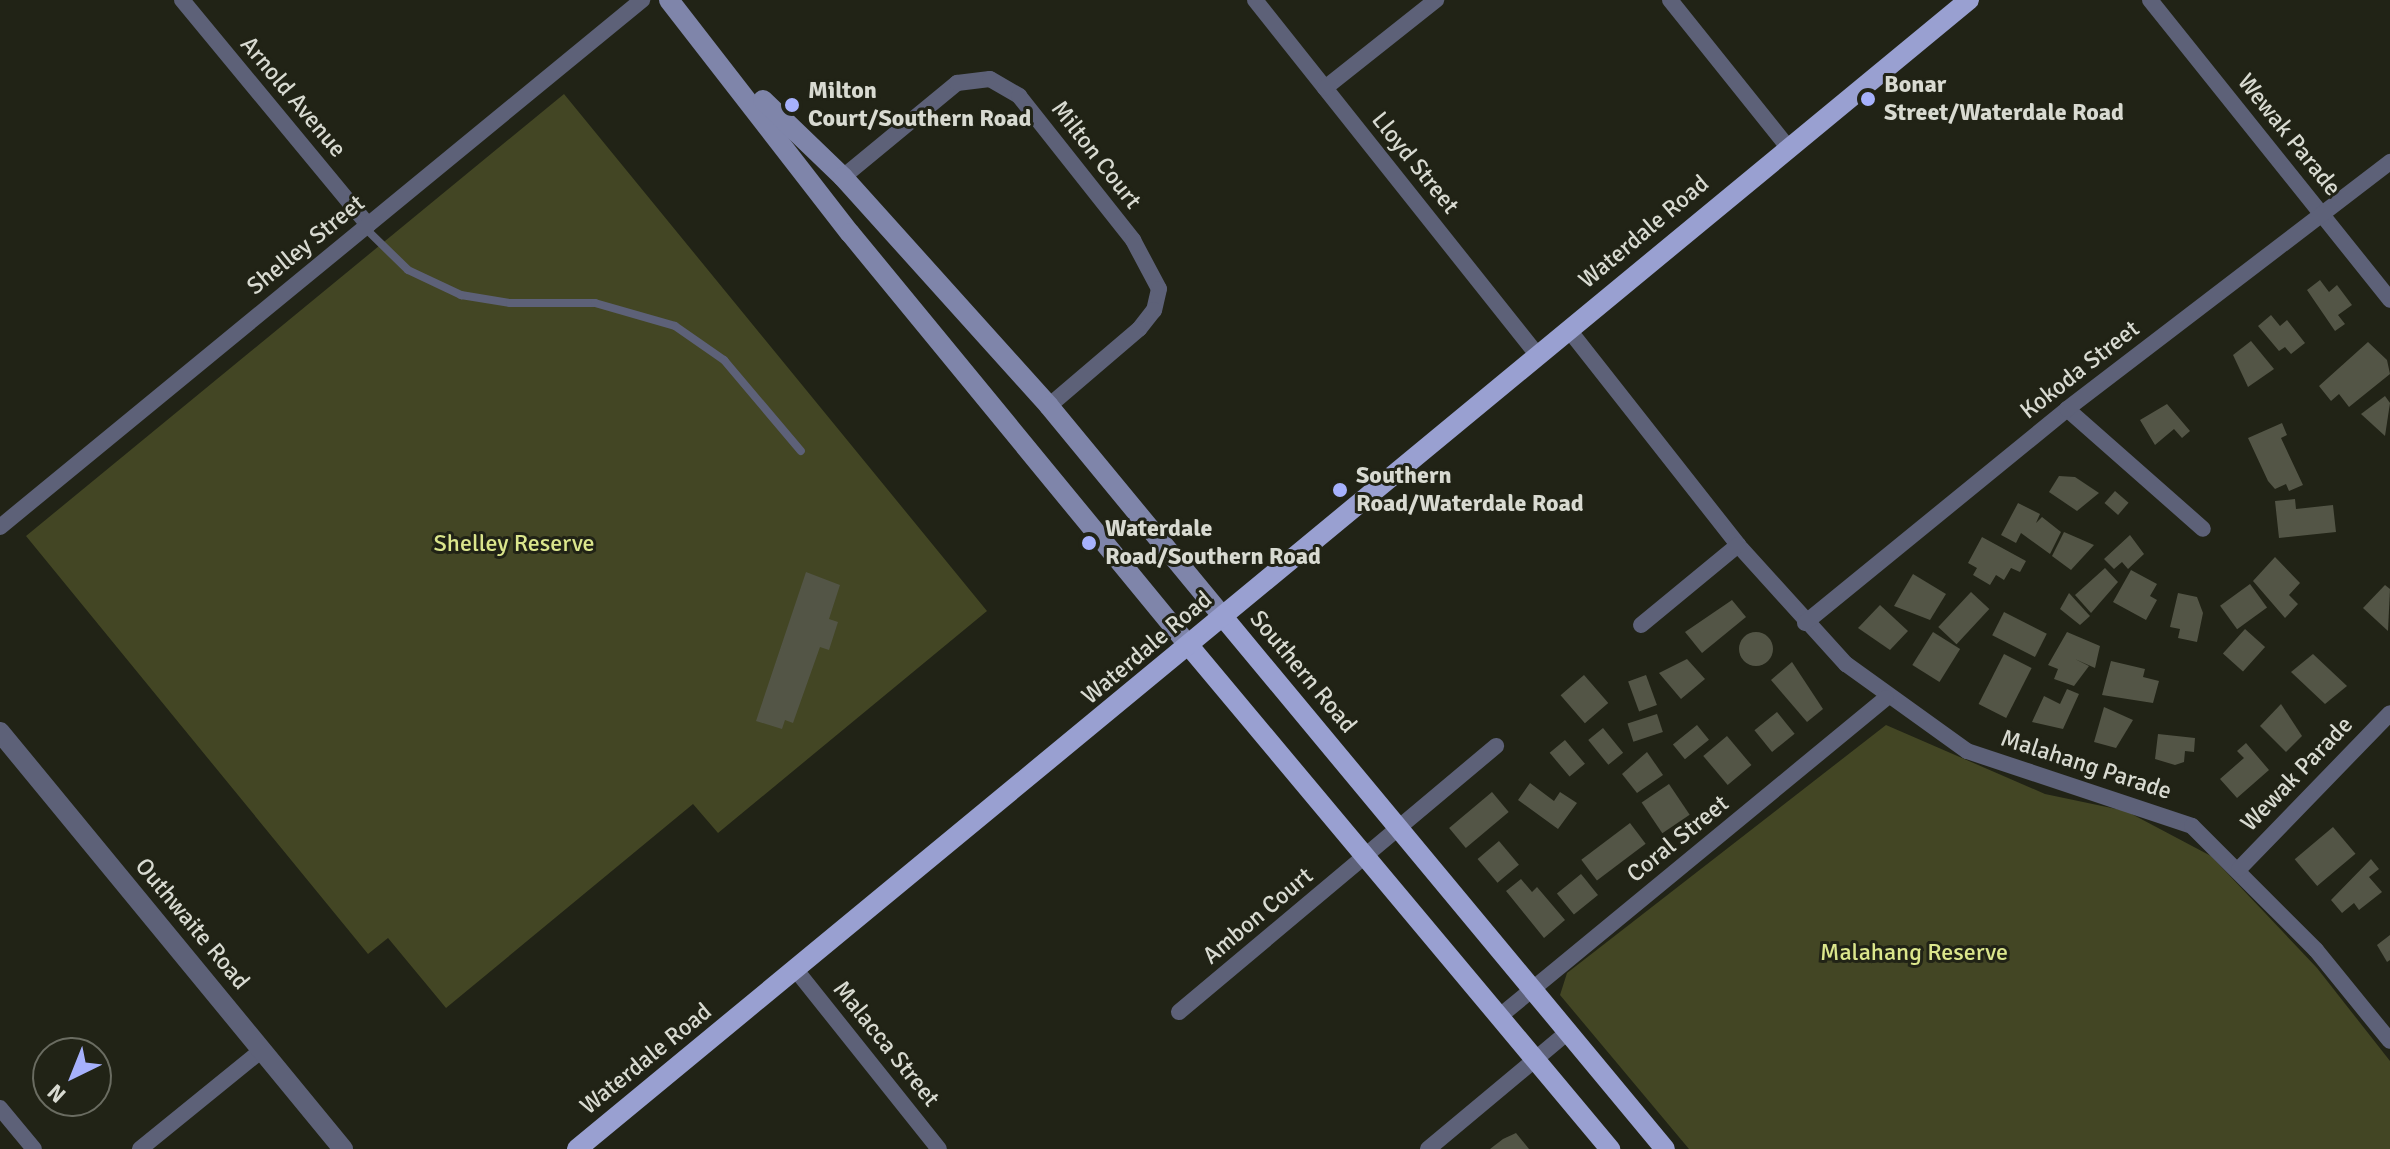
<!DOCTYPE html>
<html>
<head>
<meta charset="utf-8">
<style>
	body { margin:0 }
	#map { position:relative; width:2390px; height:1149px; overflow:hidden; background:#212316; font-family:Signika,sans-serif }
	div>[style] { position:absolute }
	.green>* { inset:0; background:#434624 }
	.building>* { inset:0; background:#535546; transform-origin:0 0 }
	.round { border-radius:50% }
	.service>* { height:8px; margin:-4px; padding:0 4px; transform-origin:4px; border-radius:4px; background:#5d6178 }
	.minor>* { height:16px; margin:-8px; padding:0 8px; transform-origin:8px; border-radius:8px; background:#5d6178 }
	.tertiary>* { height:20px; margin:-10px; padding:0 10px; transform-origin:10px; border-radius:10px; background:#5d6178 }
	.secondary>* { height:20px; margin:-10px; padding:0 10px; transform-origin:10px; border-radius:10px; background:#7f85aa }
	.primary>* { height:20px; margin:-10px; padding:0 10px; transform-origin:10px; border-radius:10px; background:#99a0d1 }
	.dots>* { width:22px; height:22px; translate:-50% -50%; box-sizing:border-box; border:4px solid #212316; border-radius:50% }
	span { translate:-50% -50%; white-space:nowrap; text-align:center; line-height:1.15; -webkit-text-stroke:6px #212316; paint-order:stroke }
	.poi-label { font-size:24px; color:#d8dad1; font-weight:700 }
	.left { translate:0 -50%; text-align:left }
	.street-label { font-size:24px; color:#d8dad1 }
	.park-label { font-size:24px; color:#dbe68c }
	.north { position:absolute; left:32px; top:1037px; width:80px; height:80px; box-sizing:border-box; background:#212316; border:2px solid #6a6c61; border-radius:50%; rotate:223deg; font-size:22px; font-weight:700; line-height:32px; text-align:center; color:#d8dad1 }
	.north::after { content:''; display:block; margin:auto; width:28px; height:36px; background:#a6b1fc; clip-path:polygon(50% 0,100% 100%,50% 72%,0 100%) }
</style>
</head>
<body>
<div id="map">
	<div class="green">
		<div style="clip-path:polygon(564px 94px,987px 611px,718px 833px,693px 804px,446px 1008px,388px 938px,368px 954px,26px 536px)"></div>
		<div style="clip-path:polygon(1886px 725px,2045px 794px,2126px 811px,2211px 856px,2317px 968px,2390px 1061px,2390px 1149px,1689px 1149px,1560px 995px,1567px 973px)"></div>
	</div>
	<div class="building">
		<div style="clip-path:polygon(2320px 280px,2329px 292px,2337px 285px,2352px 305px,2338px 315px,2345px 324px,2335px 331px,2307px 290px)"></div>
		<div style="clip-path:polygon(2271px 315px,2280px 326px,2287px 320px,2305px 343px,2291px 354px,2285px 347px,2279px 351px,2258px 326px)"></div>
		<div style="clip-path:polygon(2251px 341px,2274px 369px,2248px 387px,2233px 355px)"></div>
		<div style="clip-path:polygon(2368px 342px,2387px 360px,2390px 374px,2349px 407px,2339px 394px,2331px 401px,2319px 386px)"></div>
		<div style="clip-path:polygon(2385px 396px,2390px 403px,2385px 436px,2361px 414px)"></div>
		<div style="clip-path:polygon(2167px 404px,2190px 431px,2182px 438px,2174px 429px,2155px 445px,2140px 420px)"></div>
		<div style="clip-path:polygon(2282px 423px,2287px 435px,2281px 438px,2303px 485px,2289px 491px,2286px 484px,2275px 489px,2268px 481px,2248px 438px)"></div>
		<div style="clip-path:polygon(2059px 476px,2075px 477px,2099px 493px,2077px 511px,2049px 492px)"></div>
		<div style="left:2115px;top:491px;width:18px;height:16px;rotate:41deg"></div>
		<div style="clip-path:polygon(2295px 499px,2296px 509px,2333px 505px,2336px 532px,2279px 538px,2275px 501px)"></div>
		<div style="clip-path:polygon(2018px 503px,2040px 514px,2036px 523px,2042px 517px,2061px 532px,2050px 554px,2021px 533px,2016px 543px,2001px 535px)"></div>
		<div style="clip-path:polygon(2064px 532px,2094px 545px,2071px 570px,2052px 556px)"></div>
		<div style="clip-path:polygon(2130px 535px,2144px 554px,2128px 569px,2122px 562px,2114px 569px,2104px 559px)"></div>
		<div style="clip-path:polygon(1982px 537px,2026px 561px,2020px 572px,2011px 568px,2004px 580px,1996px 575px,1990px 585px,1973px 575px,1977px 568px,1968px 563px)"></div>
		<div style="clip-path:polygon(2275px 557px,2300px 583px,2289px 595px,2298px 604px,2285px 618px,2253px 581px)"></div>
		<div style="clip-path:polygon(2105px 568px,2118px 582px,2091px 613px,2075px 595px)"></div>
		<div style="clip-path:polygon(2131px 570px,2157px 584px,2150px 596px,2157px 600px,2146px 620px,2113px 602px)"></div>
		<div style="clip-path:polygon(806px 572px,840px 585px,829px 619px,838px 622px,829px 650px,820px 647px,793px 723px,785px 720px,782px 729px,756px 721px)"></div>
		<div style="clip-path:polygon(1913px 574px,1946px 594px,1930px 620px,1894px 606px)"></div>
		<div style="left:2250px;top:584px;width:29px;height:37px;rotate:54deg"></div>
		<div style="clip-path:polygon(2385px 585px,2390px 589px,2388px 631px,2363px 608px)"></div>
		<div style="left:1971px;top:592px;width:25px;height:48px;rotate:43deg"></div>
		<div style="clip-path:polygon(2069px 593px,2090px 616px,2080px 625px,2060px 609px)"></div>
		<div style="clip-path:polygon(2178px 593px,2197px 597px,2203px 613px,2197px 642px,2178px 638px,2180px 629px,2170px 627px)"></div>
		<div style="clip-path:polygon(1732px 600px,1746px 617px,1702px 653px,1685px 632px)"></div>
		<div style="clip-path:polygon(1880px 605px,1908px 631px,1890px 650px,1858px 628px)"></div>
		<div style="left:2004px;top:612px;width:48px;height:26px;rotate:27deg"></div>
		<div style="left:2245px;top:629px;width:27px;height:33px;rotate:42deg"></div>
		<div style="left:1933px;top:632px;width:32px;height:39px;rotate:32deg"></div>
		<div style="clip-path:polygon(2067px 632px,2100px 646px,2095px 668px,2075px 659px,2089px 666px,2074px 686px,2054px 679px,2058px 669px,2048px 665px)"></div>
		<div class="round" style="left:1739px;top:632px;width:34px;height:34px"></div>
		<div style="left:2004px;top:654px;width:31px;height:56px;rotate:27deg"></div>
		<div style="clip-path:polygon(2313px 654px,2347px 686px,2325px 704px,2291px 672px)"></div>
		<div style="clip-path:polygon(1687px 659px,1705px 679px,1681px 699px,1659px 673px)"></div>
		<div style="clip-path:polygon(2111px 661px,2145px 669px,2143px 677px,2159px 681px,2153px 703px,2102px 695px)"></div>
		<div style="clip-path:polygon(1792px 662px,1823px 709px,1807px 722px,1771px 680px)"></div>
		<div style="left:1584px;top:675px;width:37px;height:31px;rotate:49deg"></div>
		<div style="left:1646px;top:675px;width:32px;height:19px;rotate:70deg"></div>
		<div style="clip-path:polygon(2067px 689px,2079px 694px,2063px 729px,2032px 722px,2044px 696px,2060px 704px)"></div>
		<div style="clip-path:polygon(2281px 704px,2302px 736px,2286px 752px,2260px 726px)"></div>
		<div style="clip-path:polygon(2104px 707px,2133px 720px,2116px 748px,2094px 742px)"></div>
		<div style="left:1777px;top:712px;width:28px;height:29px;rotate:51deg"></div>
		<div style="left:1657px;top:714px;width:19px;height:31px;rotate:72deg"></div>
		<div style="left:1697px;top:725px;width:19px;height:31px;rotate:51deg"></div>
		<div style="left:1603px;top:728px;width:32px;height:19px;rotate:51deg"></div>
		<div style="clip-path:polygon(2158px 734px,2195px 738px,2194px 752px,2185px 751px,2184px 762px,2175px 765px,2155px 759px)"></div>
		<div style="left:1727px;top:736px;width:38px;height:31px;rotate:50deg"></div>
		<div style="left:1565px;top:740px;width:31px;height:20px;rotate:50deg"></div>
		<div style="clip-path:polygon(2246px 743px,2269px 770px,2237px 798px,2220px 779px,2244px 758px,2237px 751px)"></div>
		<div style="clip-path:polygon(1647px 752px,1663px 775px,1637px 793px,1622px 774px)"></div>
		<div style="clip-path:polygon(1530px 783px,1554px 801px,1560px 792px,1577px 803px,1558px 829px,1518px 800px)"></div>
		<div style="left:1669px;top:784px;width:37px;height:33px;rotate:56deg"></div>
		<div style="left:1492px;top:792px;width:26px;height:56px;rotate:50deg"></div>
		<div style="left:1630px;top:823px;width:26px;height:61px;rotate:53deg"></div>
		<div style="left:2333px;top:827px;width:35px;height:50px;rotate:50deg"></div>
		<div style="left:1499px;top:841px;width:31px;height:28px;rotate:50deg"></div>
		<div style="clip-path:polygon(2371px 859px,2379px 869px,2369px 877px,2382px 892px,2359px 910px,2354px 903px,2342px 913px,2331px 900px)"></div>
		<div style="left:1581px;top:874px;width:27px;height:31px;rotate:51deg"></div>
		<div style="clip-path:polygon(1521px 879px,1532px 892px,1537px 887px,1565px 920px,1544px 938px,1506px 891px)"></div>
		<div style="clip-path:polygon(2390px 935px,2390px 960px,2387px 962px,2377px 945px)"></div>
		<div style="clip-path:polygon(1516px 1133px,1529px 1149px,1490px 1149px,1503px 1139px)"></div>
	</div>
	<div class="service">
		<div style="left:365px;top:228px;width:60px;rotate:44.3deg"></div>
		<div style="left:408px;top:270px;width:59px;rotate:25.3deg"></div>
		<div style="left:461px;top:295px;width:50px;rotate:9.3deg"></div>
		<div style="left:510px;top:303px;width:85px"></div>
		<div style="left:595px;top:303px;width:83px;rotate:16deg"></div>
		<div style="left:675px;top:326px;width:60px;rotate:34.8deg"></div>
		<div style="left:724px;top:360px;width:119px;rotate:49.8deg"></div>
	</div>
	<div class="minor">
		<div style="left:182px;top:0;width:292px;rotate:50.4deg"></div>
		<div style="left:1255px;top:0;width:455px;rotate:51.5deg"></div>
		<div style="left:1670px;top:0;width:186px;rotate:51.3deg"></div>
		<div style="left:2150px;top:0;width:384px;rotate:51.3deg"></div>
		<div style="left:1325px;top:88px;width:142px;rotate:-38.4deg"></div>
		<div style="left:843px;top:177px;width:148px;rotate:-39.5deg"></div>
		<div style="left:957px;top:83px;width:33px;rotate:-7deg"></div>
		<div style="left:990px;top:79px;width:34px;rotate:30deg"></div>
		<div style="left:1019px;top:96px;width:184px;rotate:51.6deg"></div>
		<div style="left:1133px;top:240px;width:55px;rotate:62deg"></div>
		<div style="left:1159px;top:289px;width:22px;rotate:103deg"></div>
		<div style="left:1154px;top:310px;width:24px;rotate:128deg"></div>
		<div style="left:1139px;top:329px;width:118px;rotate:139.5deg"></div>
		<div style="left:1569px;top:330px;width:273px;rotate:51.8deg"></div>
		<div style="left:1738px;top:545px;width:161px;rotate:47.8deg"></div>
		<div style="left:1846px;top:664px;width:149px;rotate:35.7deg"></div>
		<div style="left:1967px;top:751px;width:237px;rotate:18.4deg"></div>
		<div style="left:2192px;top:826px;width:175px;rotate:45deg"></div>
		<div style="left:2316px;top:950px;width:117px;rotate:50.9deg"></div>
		<div style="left:2067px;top:409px;width:181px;rotate:41.4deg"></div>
		<div style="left:0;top:527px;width:831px;rotate:-39.38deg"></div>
		<div style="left:1805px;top:623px;width:338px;rotate:-39.2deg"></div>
		<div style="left:2067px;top:409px;width:407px;rotate:-37.4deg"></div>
		<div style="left:1641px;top:625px;width:126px;rotate:-39.5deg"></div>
		<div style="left:2239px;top:869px;width:217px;rotate:-45.9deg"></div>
		<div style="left:796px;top:970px;width:229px;rotate:51.4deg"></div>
		<div style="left:1179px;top:1012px;width:414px;rotate:-40deg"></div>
		<div style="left:1500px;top:1016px;width:500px;rotate:-39.48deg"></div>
		<div style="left:0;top:1108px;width:53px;rotate:50.3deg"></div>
		<div style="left:140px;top:1149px;width:157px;rotate:-39.1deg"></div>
		<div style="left:1428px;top:1149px;width:184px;rotate:-39.9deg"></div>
	</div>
	<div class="tertiary">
		<div style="left:0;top:732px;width:540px;rotate:50.56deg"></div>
	</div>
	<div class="secondary">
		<div style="left:669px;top:0;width:295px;rotate:52.2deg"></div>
		<div style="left:850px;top:233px;width:536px;rotate:50.61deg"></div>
		<div style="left:763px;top:100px;width:111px;rotate:43.9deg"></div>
		<div style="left:843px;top:177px;width:308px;rotate:48deg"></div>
		<div style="left:1049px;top:406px;width:275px;rotate:50.5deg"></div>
	</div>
	<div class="primary">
		<div style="left:1224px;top:618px;width:690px;rotate:50.29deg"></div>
		<div style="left:1190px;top:647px;width:655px;rotate:50.08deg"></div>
		<div style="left:577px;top:1149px;width:1805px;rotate:-39.54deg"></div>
	</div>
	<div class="dots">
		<div style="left:1868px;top:99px;background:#a6b1fc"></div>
		<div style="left:792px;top:105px;background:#a6b1fc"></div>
		<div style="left:1340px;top:490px;background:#a6b1fc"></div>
		<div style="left:1089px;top:543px;background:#a6b1fc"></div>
	</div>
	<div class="poi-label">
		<span class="left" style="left:1884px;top:99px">Bonar<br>Street/Waterdale Road</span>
		<span class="left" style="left:808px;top:105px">Milton<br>Court/Southern Road</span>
		<span class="left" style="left:1356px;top:490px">Southern<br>Road/Waterdale Road</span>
		<span class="left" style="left:1105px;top:543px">Waterdale<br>Road/Southern Road</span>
	</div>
	<div class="street-label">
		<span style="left:293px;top:97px;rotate:50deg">Arnold Avenue</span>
		<span style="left:2289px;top:135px;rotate:51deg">Wewak Parade</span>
		<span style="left:1096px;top:155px;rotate:52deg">Milton Court</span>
		<span style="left:1415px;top:163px;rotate:51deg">Lloyd Street</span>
		<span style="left:1644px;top:232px;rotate:-40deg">Waterdale Road</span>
		<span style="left:306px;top:245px;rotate:-39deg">Shelley Street</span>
		<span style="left:2080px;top:370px;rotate:-38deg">Kokoda Street</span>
		<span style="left:1147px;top:648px;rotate:-40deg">Waterdale Road</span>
		<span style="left:1303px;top:672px;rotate:50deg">Southern Road</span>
		<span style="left:2086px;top:765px;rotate:18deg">Malahang Parade</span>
		<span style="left:2297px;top:774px;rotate:-46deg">Wewak Parade</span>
		<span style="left:1678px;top:839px;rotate:-39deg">Coral Street</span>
		<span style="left:1258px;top:916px;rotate:-40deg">Ambon Court</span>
		<span style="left:192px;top:924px;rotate:50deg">Outhwaite Road</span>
		<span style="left:886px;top:1044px;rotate:51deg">Malacca Street</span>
		<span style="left:646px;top:1059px;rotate:-39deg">Waterdale Road</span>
	</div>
	<div class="park-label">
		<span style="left:514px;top:544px">Shelley Reserve</span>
		<span style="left:1914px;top:953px">Malahang Reserve</span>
	</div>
	<div class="north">N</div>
</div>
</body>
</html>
